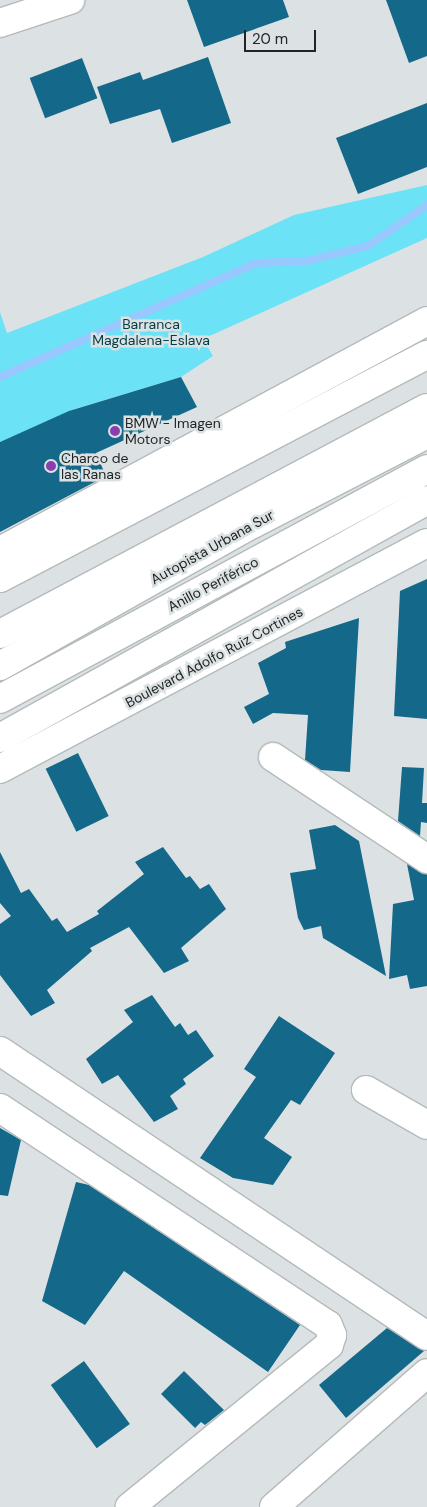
<!DOCTYPE html>
<meta charset="utf-8">
<style>
body{margin:0}
#map{position:relative;width:427px;height:1507px;overflow:hidden;background:#dce2e3;font-family:"DM Sans",sans-serif}
div>[style]{position:absolute}
[style*='--x']{left:calc(var(--x)*1px);top:calc(var(--y)*1px);width:calc(var(--w)*1px);rotate:calc(var(--a)*1deg)}
.green>*{inset:0;background:#6ce2f6}
.stream>*{height:8px;margin:-4px;padding:0 4px;transform-origin:4px;border-radius:4px;background:#98c8fd}
.building>*{inset:0;background:#146889;transform-origin:0 0}
.roads{filter:drop-shadow(1px 0 #b4babb) drop-shadow(-1px 0 #b4babb) drop-shadow(0 1px #b4babb) drop-shadow(0 -1px #b4babb)}
.minor>*{height:28px;margin:-14px;padding:0 14px;transform-origin:14px;border-radius:14px;background:#fff}
.major>*{height:28px;margin:-14px;padding:0 14px;transform-origin:14px;border-radius:14px;background:#fff}
.highway>*{height:28px;margin:-14px;padding:0 14px;transform-origin:14px;border-radius:14px;background:#fff}
.dots>*{width:14px;height:14px;translate:-50% -50%;box-sizing:border-box;border:2px solid #dce2e3;border-radius:50%}
span{translate:-50% -50%;white-space:nowrap;text-align:center;line-height:1.15;-webkit-text-stroke:5px #dce2e3;paint-order:stroke}
.park-label{font-size:14px;color:#003d45}
.poi-label{font-size:14px;color:#212424}
.left{translate:0 -50%;text-align:left}
.street-label{font-size:14px;color:#212424}
.scale{position:absolute;left:244px;top:30px;width:72px;height:22px;box-sizing:border-box;border:2px solid #212424;border-top:0;padding-left:6px;font-size:15px;line-height:18px;white-space:nowrap;color:#212424;-webkit-text-stroke:4px #dce2e3;paint-order:stroke}
</style>
<div id="map">
<div class="green">
<div style="clip-path:polygon(427px 185px,427px 238px,203px 339px,213px 356px,181px 377px,75px 409px,0 442px,0 312px,7px 333px,203px 257px,294px 215px)"></div>
</div>
<div class="stream">
<div style="--x:0;--y:377;--w:280;--a:-24"></div>
<div style="--x:256;--y:263;--w:50;--a:-2.3"></div>
<div style="--x:306;--y:261;--w:64;--a:-13.6"></div>
<div style="--x:368;--y:246;--w:72;--a:-34.8"></div>
</div>
<div class="building">
<div style="clip-path:polygon(187px 0,283px 0,289px 17px,204px 47px)"></div>
<div style="clip-path:polygon(386px 0,427px 0,427px 56px,409px 63px)"></div>
<div style="clip-path:polygon(208px 57px,231px 123px,172px 143px,160px 109px,110px 124px,97px 87px,140px 72px,143px 80px)"></div>
<div style="left:82px;top:58px;width:43px;height:56px;rotate:69deg"></div>
<div style="clip-path:polygon(427px 103px,427px 167px,358px 194px,336px 138px)"></div>
<div style="clip-path:polygon(181px 377px,197px 407px,96px 453px,106px 476px,0 532px,0 442px,69px 411px)"></div>
<div style="clip-path:polygon(427px 579px,427px 719px,394px 716px,400px 591px)"></div>
<div style="clip-path:polygon(359px 618px,350px 772px,321px 770px,305px 760px,308px 715px,273px 713px,253px 724px,244px 707px,269px 694px,258px 663px,286px 648px,285px 642px)"></div>
<div style="left:78px;top:753px;width:70px;height:36px;rotate:64deg"></div>
<div style="clip-path:polygon(402px 767px,424px 768px,422px 803px,427px 803px,427px 823px,421px 822px,420px 836px,398px 821px)"></div>
<div style="clip-path:polygon(335px 825px,359px 841px,386px 976px,323px 938px,321px 926px,304px 930px,298px 918px,290px 873px,316px 869px,309px 830px)"></div>
<div style="clip-path:polygon(163px 847px,186px 878px,190px 876px,200px 889px,209px 884px,226px 909px,181px 948px,189px 961px,164px 973px,129px 927px,90px 948px,92px 951px,47px 990px,55px 1003px,31px 1016px,0 975px,0 924px,11px 916px,0 903px,0 852px,21px 893px,29px 889px,52px 921px,57px 918px,67px 932px,99px 914px,97px 911px,144px 874px,135px 862px)"></div>
<div style="clip-path:polygon(407px 864px,427px 874px,427px 986px,410px 989px,407px 975px,389px 979px,393px 904px,414px 900px)"></div>
<div style="clip-path:polygon(152px 995px,175px 1027px,180px 1023px,188px 1035px,196px 1030px,214px 1056px,183px 1079px,186px 1084px,170px 1096px,178px 1109px,154px 1122px,118px 1075px,102px 1084px,86px 1059px,133px 1022px,124px 1010px)"></div>
<div style="clip-path:polygon(279px 1016px,335px 1053px,300px 1105px,291px 1100px,264px 1138px,292px 1157px,273px 1185px,233px 1178px,200px 1158px,256px 1077px,244px 1069px)"></div>
<div style="clip-path:polygon(0 1128px,21px 1140px,8px 1196px,0 1195px)"></div>
<div style="clip-path:polygon(76px 1182px,89px 1185px,300px 1325px,268px 1372px,124px 1271px,85px 1325px,42px 1301px)"></div>
<div style="clip-path:polygon(387px 1328px,424px 1351px,346px 1418px,319px 1385px)"></div>
<div style="left:84px;top:1361px;width:78px;height:41px;rotate:54deg"></div>
<div style="clip-path:polygon(184px 1371px,224px 1410px,205px 1425px,201px 1422px,195px 1428px,161px 1394px)"></div>
</div>
<div class="roads">
<div class="minor">
<div style="--x:0;--y:23;--w:74;--a:-18.2"></div>
<div style="--x:273;--y:757;--w:185;--a:33.5"></div>
<div style="--x:0;--y:1051;--w:513;--a:33.72"></div>
<div style="--x:366;--y:1090;--w:70;--a:29.8"></div>
<div style="--x:0;--y:1108;--w:393;--a:33.5"></div>
<div style="--x:328;--y:1325;--w:11;--a:68"></div>
<div style="--x:332;--y:1335;--w:10;--a:107"></div>
<div style="--x:329;--y:1345;--w:257;--a:140.9"></div>
<div style="--x:274;--y:1507;--w:203;--a:-41.2"></div>
</div>
<div class="major">
<div style="--x:0;--y:551;--w:485;--a:-28.3"></div>
<div style="--x:0;--y:769;--w:483;--a:-27.9"></div>
</div>
<div class="highway">
<div style="--x:0;--y:578;--w:482;--a:-27.6"></div>
<div style="--x:0;--y:634;--w:483;--a:-27.9"></div>
<div style="--x:0;--y:666;--w:279;--a:-29.4"></div>
<div style="--x:243;--y:529;--w:207;--a:-27.3"></div>
<div style="--x:0;--y:699;--w:485;--a:-28.3"></div>
<div style="--x:0;--y:738;--w:489;--a:-29.1"></div>
</div>
</div>
<div class="dots">
<div style="left:115px;top:431px;background:#8a3daf"></div>
<div style="left:51px;top:466px;background:#8a3daf"></div>
</div>
<div class="park-label">
<span style="left:151px;top:332px">Barranca<br>Magdalena-Eslava</span>
</div>
<div class="poi-label">
<span class="left" style="left:125px;top:431px">BMW - Imagen<br>Motors</span>
<span class="left" style="left:61px;top:466px">Charco de<br>las Ranas</span>
</div>
<div class="street-label">
<span style="left:212px;top:547px;rotate:-29deg">Autopista Urbana Sur</span>
<span style="left:213px;top:584px;rotate:-28deg">Anillo Periférico</span>
<span style="left:214px;top:657px;rotate:-28deg">Boulevard Adolfo Ruiz Cortines</span>
</div>
<div class="scale">20 m</div>
</div>
